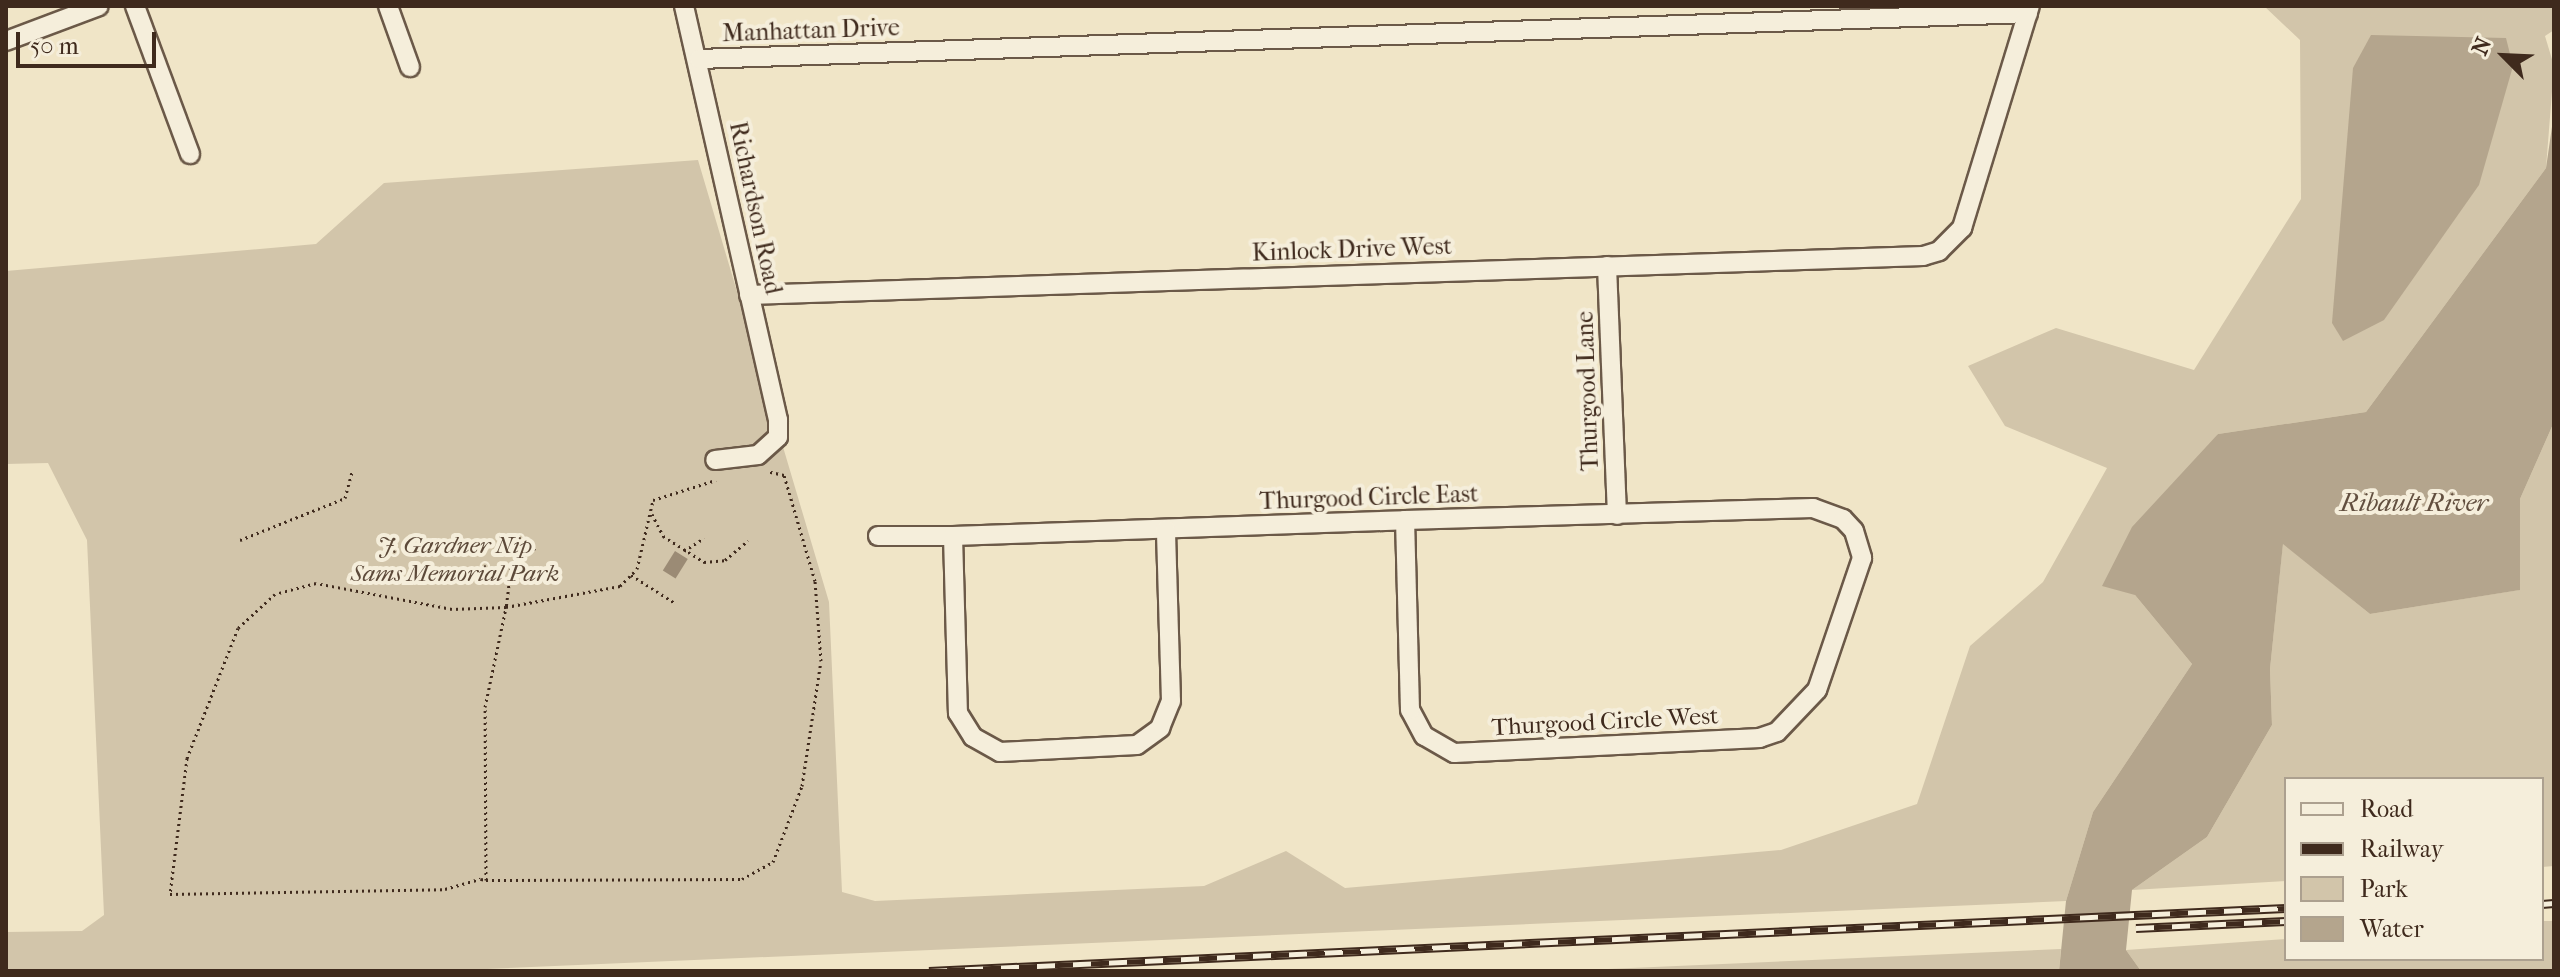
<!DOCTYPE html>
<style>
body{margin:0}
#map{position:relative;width:2560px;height:977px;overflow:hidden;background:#f0e5c7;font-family:"IM FELL French Canon",serif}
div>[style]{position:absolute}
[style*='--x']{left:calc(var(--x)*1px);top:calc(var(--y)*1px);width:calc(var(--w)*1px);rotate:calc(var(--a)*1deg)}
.green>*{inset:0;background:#d2c5aa}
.water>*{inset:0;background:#b4a58d}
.building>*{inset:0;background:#9b8b75;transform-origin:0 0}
.path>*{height:3px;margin-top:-1.5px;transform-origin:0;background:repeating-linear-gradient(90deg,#3f2a1d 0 2px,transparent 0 6px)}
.roads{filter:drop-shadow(2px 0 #6b5948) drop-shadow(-2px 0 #6b5948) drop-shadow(0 2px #6b5948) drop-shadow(0 -2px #6b5948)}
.street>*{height:18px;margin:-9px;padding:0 9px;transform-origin:9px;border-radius:9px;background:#f5eedb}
.rail>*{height:9px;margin-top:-4.5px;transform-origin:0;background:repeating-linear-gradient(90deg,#f5eedb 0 18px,#3f2a1d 0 36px);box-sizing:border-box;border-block:2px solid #3f2a1d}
span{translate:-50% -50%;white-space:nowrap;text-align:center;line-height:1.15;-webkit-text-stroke:8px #f5eedb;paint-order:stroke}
.street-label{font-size:24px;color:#3f2a1d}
.park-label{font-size:24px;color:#5c4939;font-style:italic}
.water-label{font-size:26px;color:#624f3f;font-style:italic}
.frame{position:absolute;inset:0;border:8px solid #3f2a1d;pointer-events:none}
.legend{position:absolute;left:2284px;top:777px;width:260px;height:184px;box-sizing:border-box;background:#f5eedb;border:2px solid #aca08f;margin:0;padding:10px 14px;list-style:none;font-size:24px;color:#3f2a1d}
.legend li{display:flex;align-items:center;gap:16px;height:40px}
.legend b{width:40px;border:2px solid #aca08f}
.north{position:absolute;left:2464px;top:16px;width:80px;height:80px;-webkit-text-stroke:6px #f5eedb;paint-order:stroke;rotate:294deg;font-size:22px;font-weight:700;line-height:32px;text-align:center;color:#3f2a1d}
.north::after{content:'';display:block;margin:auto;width:28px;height:36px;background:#3f2a1d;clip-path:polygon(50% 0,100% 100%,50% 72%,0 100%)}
.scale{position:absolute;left:16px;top:32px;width:140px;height:36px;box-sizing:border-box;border:4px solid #3f2a1d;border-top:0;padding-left:10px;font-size:24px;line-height:28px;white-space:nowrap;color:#3f2a1d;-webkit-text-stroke:6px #f5eedb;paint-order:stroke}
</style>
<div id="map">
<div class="green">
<div style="clip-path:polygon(2264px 6px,2554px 6px,2554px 30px,2545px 36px,2554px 66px,2546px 168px,2366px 412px,2218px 434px,2135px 595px,2192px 664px,2093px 812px,2066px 901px,441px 971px,6px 971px,6px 932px,82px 931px,104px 915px,87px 540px,48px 463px,6px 464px,6px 271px,316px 244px,384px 183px,698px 160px,829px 602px,842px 892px,875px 901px,1204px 886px,1286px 851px,1345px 888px,1781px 850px,1917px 804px,1970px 646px,2043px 582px,2107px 468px,2005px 426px,1968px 366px,2056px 328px,2194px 370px,2301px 199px,2300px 40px)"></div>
<div style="clip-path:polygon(2554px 422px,2554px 866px,2542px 867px,2542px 779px,2286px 779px,2286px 881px,2132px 890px,2207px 837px,2272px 725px,2270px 669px,2283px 543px,2370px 614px,2519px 590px,2520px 499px)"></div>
<div style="clip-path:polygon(2542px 921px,2554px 921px,2554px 971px,2141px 971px,2126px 950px,2286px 939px,2286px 959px,2542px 959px)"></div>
<div style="clip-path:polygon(2061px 949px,2059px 971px,1562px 971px)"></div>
</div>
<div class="water">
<div style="clip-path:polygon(2371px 35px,2506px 38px,2513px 66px,2479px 185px,2384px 320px,2343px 341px,2332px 323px,2353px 68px)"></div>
<div style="clip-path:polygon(2554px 113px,2554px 422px,2520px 499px,2520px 590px,2370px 614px,2283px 544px,2270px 669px,2272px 725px,2207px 837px,2132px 890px,2126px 950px,2141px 971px,2059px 971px,2066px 901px,2093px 812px,2192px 664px,2135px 595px,2102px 586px,2132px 527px,2218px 434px,2366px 412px,2546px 168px)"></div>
</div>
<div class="building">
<div style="left:675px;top:551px;width:15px;height:23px;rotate:32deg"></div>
</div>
<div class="path">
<div style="--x:652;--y:514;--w:25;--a:63"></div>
<div style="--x:663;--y:536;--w:49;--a:32.4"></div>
<div style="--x:704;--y:562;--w:21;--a:-5"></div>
<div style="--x:725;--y:560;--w:30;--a:-40"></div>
<div style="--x:240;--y:540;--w:113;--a:-21.8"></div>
<div style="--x:345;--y:498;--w:27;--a:-75"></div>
<div style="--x:535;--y:548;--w:31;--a:140"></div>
<div style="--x:511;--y:568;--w:39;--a:97"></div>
<div style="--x:506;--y:607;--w:116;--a:-10.4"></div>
<div style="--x:620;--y:586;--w:24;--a:-45"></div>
<div style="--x:637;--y:569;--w:71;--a:-76.9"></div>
<div style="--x:653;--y:500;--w:66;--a:-17.6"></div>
<div style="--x:684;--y:551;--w:24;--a:-33"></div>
<div style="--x:631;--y:575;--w:52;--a:32.5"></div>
<div style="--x:486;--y:880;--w:173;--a:-90.3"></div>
<div style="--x:485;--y:707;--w:102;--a:-78.1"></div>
<div style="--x:506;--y:607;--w:54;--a:177.9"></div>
<div style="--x:452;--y:609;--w:138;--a:-169.2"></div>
<div style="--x:316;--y:583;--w:42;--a:165"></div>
<div style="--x:275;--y:594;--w:50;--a:137.4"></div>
<div style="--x:238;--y:628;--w:140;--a:111.4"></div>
<div style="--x:187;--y:758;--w:137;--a:97.1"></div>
<div style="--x:170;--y:894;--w:275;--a:-1"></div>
<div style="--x:445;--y:889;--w:37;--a:-16"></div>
<div style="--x:481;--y:879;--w:5;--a:11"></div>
<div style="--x:486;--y:880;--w:256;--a:-0.2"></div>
<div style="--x:742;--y:879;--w:35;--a:-29"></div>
<div style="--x:773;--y:862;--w:81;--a:-69.1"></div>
<div style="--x:802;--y:786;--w:126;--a:-81.4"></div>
<div style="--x:821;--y:661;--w:80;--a:-94.3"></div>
<div style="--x:815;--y:581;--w:110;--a:-106.3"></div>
<div style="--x:784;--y:475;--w:17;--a:-167"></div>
</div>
<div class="roads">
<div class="street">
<div style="--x:135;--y:6;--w:158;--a:69.6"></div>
<div style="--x:388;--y:6;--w:65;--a:70.2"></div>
<div style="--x:684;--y:6;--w:425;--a:77.2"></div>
<div style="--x:778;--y:420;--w:17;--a:90"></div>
<div style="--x:778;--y:437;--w:27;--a:138"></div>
<div style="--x:758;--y:455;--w:43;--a:173.4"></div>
<div style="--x:6;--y:41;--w:99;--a:-20.6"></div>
<div style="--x:699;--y:59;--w:1330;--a:-1.98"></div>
<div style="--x:1607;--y:266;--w:249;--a:87.7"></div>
<div style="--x:749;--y:295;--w:1175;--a:-1.9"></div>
<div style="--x:1923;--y:256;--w:17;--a:-17"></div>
<div style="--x:1939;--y:251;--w:33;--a:-45"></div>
<div style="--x:1962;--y:228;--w:232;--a:-73"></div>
<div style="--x:878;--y:536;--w:75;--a:0"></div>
<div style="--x:953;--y:536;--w:452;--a:-2"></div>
<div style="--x:1405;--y:520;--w:408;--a:-1.7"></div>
<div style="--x:1813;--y:508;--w:32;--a:20"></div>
<div style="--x:1843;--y:519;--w:16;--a:47"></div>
<div style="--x:1854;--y:531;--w:28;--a:73"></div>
<div style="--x:1862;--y:558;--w:139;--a:108.8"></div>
<div style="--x:1817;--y:690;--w:58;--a:133.6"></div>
<div style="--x:1777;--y:732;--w:18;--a:161"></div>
<div style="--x:1760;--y:738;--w:306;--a:177.2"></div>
<div style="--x:1454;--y:753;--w:34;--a:-150"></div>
<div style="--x:1424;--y:736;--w:30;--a:-118"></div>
<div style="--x:1410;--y:710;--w:190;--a:-91.5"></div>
<div style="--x:953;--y:536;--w:177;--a:88.4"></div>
<div style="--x:958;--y:713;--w:28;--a:58"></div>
<div style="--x:973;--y:737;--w:31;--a:29"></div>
<div style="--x:1000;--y:752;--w:137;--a:-2.9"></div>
<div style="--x:1137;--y:745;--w:29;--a:-36"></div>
<div style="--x:1160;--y:728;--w:29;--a:-68"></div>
<div style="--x:1171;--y:701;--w:172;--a:-91.7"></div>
</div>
</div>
<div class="rail">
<div style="--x:2542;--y:904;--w:12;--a:-5"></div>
<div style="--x:2136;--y:928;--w:150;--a:-2.7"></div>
<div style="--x:929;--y:971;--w:1358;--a:-2.66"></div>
</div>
<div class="street-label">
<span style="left:811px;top:31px;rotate:-2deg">Manhattan Drive</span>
<span style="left:755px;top:208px;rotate:78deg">Richardson Road</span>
<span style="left:1352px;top:250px;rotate:-2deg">Kinlock Drive West</span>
<span style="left:1588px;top:391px;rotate:-92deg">Thurgood Lane</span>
<span style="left:1369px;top:498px;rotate:-2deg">Thurgood Circle East</span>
<span style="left:1605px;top:722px;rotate:-3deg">Thurgood Circle West</span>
</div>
<div class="park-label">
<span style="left:455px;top:560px">J. Gardner Nip<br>Sams Memorial Park</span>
</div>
<div class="water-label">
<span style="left:2414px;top:503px">Ribault River</span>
</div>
<div class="frame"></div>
<ul class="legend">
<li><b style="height:10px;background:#f5eedb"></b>Road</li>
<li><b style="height:10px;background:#3f2a1d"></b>Railway</li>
<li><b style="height:22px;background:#d2c5aa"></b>Park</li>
<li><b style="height:22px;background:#b4a58d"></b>Water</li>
</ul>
<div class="north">N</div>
<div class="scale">50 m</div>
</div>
